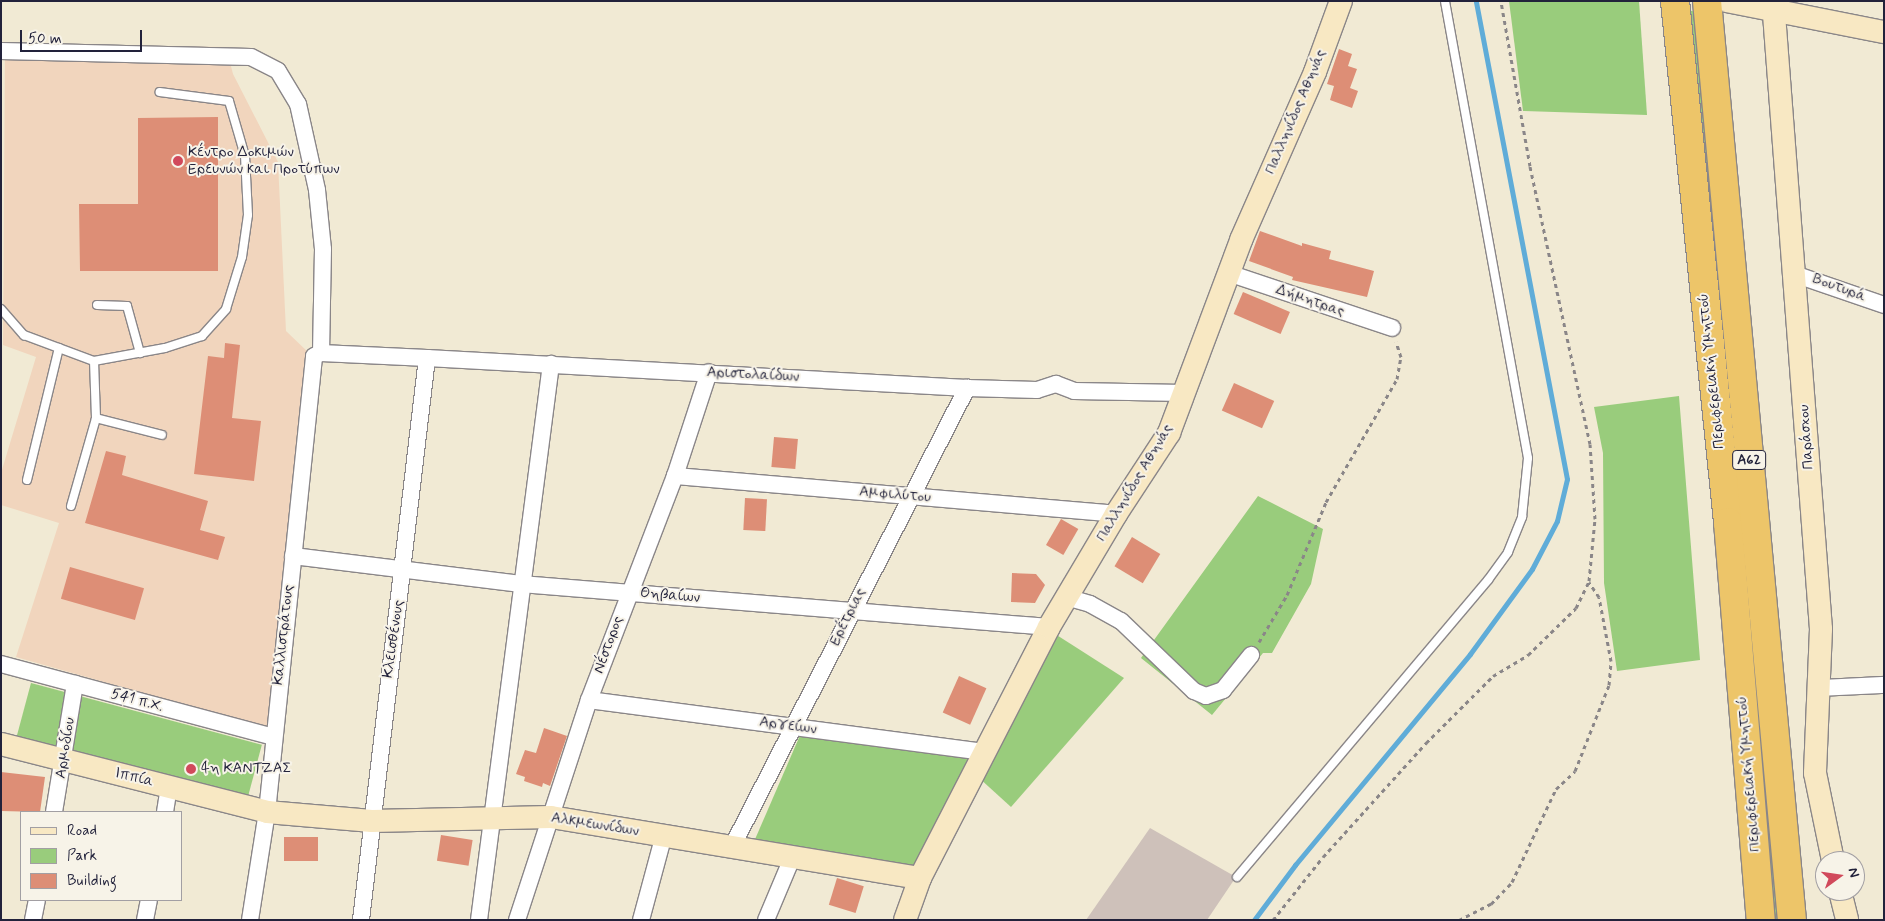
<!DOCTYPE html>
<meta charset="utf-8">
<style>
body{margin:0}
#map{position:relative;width:1885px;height:921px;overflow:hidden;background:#f1ead4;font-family:Mynerve,sans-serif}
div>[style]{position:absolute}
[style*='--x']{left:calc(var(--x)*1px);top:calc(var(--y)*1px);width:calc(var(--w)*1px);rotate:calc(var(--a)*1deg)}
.built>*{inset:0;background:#f1d5bd}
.industrial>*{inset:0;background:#cec1ba}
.green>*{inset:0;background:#99cc7c;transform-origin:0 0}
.stream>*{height:5px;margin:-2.5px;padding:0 2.5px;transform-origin:2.5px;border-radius:2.5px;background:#5facd8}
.building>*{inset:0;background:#dd8e76;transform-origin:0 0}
.path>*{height:3px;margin-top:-1.5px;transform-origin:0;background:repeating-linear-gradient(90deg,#8a8688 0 4px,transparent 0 8px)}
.roads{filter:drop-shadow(1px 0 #8a8688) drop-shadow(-1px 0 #8a8688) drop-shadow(0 1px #8a8688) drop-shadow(0 -1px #8a8688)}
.lane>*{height:8px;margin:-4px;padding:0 4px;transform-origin:4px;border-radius:4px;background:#fff}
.street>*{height:16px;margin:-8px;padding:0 8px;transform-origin:8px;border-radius:8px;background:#fff}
.secondary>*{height:22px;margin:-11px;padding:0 11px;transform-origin:11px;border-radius:11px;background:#f8e8c3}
.highway>*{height:28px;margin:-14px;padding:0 14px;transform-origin:14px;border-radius:14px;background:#edc569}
.dots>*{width:14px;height:14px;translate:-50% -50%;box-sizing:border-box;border:2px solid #f7f3e8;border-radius:50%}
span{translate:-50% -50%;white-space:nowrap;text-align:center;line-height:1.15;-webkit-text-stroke:4px #f7f3e8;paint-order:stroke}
.shield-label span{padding:1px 4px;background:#f7f3e8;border:1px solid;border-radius:4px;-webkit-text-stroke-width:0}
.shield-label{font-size:14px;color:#22223b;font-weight:700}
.street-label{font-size:15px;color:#22223b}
.poi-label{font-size:15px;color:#22223b}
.left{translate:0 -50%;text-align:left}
.frame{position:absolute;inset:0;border:2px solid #22223b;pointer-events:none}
.legend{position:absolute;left:20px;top:811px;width:162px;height:90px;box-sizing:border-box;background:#f7f3e8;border:1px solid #a29fa3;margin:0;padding:6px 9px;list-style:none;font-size:15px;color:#22223b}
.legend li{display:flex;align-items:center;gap:10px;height:25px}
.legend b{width:25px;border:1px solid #a29fa3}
.north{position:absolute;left:1815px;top:851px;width:50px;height:50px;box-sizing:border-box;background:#f7f3e8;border:1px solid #a29fa3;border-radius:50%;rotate:76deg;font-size:14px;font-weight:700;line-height:20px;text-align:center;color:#22223b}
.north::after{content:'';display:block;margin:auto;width:18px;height:22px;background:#d1495b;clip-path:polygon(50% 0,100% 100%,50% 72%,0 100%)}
.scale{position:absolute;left:20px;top:30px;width:122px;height:22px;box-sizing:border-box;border:2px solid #22223b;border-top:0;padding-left:6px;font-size:15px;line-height:18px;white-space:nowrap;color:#22223b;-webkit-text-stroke:4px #f7f3e8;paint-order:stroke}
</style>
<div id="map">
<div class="built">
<div style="clip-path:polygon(5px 44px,226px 47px,233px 74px,278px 162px,286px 331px,310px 354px,270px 729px,16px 657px,59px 523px,1px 505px,1px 473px,36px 357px,3px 345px)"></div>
</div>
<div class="industrial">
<div style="clip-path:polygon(1150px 828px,1236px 877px,1207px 920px,1086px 920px)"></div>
</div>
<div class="green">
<div style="clip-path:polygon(1509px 1px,1639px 1px,1647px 115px,1523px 111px)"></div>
<div style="clip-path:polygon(1688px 10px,1696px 12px,1782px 920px,1772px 920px)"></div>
<div style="clip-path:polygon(1679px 396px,1700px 660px,1617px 671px,1604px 583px,1603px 453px,1594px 407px)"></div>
<div style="clip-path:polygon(1258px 496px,1323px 529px,1311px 584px,1272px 653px,1263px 653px,1212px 715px,1141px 658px)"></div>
<div style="clip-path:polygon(1052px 632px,1124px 678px,1011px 807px,978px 777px)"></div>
<div style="left:31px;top:683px;width:239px;height:60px;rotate:15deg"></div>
<div style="clip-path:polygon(801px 733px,976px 758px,916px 869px,753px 844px)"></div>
</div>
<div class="stream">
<div style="--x:1254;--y:920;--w:69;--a:-53.3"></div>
<div style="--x:1295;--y:865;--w:274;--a:-50.3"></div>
<div style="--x:1470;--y:654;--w:105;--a:-53.9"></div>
<div style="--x:1532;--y:569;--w:54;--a:-62.5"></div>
<div style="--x:1557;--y:521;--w:43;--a:-76.6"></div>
<div style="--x:1567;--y:479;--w:487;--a:-100.8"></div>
</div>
<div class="building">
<div style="clip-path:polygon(1339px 49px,1352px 54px,1348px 66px,1357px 69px,1350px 88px,1358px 91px,1352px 108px,1330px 100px,1334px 86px,1327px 84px)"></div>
<div style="clip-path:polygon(218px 117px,218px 271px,80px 271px,79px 204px,138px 204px,138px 118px)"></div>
<div style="clip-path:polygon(1260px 231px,1302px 246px,1302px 243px,1331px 251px,1329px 259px,1374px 271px,1367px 297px,1292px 280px,1293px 277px,1249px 261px)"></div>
<div style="left:1243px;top:292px;width:51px;height:24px;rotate:23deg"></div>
<div style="clip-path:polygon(225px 343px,240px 345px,232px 418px,261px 421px,254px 481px,194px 474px,208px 356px,224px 358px)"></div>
<div style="left:1234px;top:383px;width:44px;height:30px;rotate:24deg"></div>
<div style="left:774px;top:437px;width:24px;height:30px;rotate:5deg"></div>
<div style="clip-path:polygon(106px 451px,126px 456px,122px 475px,208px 501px,200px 530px,225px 537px,218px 560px,85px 523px)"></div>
<div style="left:745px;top:498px;width:22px;height:32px;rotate:3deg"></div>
<div style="left:1061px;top:519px;width:20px;height:30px;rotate:30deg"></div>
<div style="left:1132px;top:537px;width:33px;height:34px;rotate:31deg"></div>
<div style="left:70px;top:567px;width:77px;height:33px;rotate:16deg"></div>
<div style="clip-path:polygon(1012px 573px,1036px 574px,1045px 585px,1035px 603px,1011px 602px)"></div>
<div style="left:959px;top:676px;width:30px;height:40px;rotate:24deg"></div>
<div style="clip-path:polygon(544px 728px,567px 736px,550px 786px,543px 783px,542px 787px,524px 781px,525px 777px,516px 774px,525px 750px,536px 753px)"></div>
<div style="clip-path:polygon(1px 772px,45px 777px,40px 812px,1px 811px)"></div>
<div style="left:441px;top:835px;width:32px;height:26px;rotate:9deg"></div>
<div style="left:284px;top:837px;width:34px;height:24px"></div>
<div style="left:837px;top:878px;width:28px;height:28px;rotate:17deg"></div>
</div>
<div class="path">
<div style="--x:1259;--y:642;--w:55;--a:-59.2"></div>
<div style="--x:1287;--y:595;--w:101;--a:-67.2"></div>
<div style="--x:1326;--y:502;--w:142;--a:-60"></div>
<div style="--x:1397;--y:379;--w:22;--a:-80"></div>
<div style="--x:1401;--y:357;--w:16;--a:-108"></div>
<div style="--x:1273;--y:920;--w:80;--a:-51.6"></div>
<div style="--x:1323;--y:857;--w:154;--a:-47.9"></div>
<div style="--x:1426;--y:743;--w:95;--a:-45"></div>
<div style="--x:1493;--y:676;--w:41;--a:-31"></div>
<div style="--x:1528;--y:655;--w:67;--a:-44.4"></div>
<div style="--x:1576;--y:608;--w:30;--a:-64"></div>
<div style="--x:1589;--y:581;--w:62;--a:-84.5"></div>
<div style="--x:1595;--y:519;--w:75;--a:-93.8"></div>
<div style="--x:1590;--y:444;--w:284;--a:-102.2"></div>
<div style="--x:1530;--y:166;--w:168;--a:-100"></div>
<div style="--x:1459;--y:920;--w:36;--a:-27"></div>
<div style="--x:1491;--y:904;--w:30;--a:-46"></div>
<div style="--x:1512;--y:882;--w:103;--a:-64.7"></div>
<div style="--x:1556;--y:789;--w:26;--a:-43"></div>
<div style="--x:1575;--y:771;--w:92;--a:-68.4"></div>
<div style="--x:1609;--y:685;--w:24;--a:-85"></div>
<div style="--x:1611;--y:661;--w:65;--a:-100.6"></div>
<div style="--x:1599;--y:597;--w:18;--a:-124"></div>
</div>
<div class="roads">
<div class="lane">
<div style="--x:97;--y:305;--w:30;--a:2"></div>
<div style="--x:127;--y:306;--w:49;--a:74.5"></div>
<div style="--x:1;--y:309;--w:35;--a:49"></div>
<div style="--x:24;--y:335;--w:75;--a:20.4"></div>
<div style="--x:94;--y:361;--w:72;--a:-10.4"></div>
<div style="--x:165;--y:348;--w:39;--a:-18"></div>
<div style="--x:202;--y:336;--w:36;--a:-48"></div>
<div style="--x:226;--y:309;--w:54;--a:-72.9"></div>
<div style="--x:242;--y:257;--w:42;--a:-81.9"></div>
<div style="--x:248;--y:215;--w:59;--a:-92.9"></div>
<div style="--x:245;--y:156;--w:57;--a:-106.2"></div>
<div style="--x:229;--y:101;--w:70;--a:-172.6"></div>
<div style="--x:96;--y:418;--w:68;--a:14.4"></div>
<div style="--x:27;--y:480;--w:136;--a:-76.4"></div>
<div style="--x:71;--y:506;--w:91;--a:-74.1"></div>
<div style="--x:96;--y:418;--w:57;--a:-92"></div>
<div style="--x:1237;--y:877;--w:389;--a:-49.8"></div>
<div style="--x:1488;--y:580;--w:34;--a:-54"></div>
<div style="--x:1508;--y:552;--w:38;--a:-68"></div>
<div style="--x:1522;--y:517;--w:59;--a:-84.2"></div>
<div style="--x:1528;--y:458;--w:464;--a:-100.3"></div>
</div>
<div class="street">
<div style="--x:1;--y:51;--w:250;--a:1.4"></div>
<div style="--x:251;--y:57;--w:30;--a:27"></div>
<div style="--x:278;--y:71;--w:39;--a:59"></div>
<div style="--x:298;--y:104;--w:88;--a:77.5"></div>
<div style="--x:317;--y:190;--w:59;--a:84.2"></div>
<div style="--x:323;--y:249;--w:104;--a:91.1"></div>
<div style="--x:1228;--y:273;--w:173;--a:18.5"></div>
<div style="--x:1794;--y:274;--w:95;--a:19"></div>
<div style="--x:675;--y:476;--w:443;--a:4.9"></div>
<div style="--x:293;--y:556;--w:230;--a:7"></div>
<div style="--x:521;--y:584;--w:530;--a:4.66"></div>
<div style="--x:1066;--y:597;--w:25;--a:16"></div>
<div style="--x:1090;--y:604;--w:35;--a:29"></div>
<div style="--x:1121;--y:621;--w:101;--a:43.8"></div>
<div style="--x:1194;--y:691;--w:13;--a:23"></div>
<div style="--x:1206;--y:696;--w:18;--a:-19"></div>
<div style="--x:1223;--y:690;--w:45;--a:-51.3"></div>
<div style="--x:1;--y:664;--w:282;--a:15"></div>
<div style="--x:1820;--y:688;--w:64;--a:-2.7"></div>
<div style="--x:589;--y:700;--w:400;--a:7.5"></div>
<div style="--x:54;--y:812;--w:130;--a:-80.7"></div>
<div style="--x:165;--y:812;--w:25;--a:-81"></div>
<div style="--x:732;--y:847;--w:516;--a:-62.89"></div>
<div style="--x:33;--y:920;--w:20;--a:-79"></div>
<div style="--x:145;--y:920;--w:20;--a:-79"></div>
<div style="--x:250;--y:920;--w:109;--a:-81.1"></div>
<div style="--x:267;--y:812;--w:458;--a:-84.1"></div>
<div style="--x:314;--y:356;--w:8;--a:-23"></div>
<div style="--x:321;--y:353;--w:106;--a:2.7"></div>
<div style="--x:427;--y:358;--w:541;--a:3.18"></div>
<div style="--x:967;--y:388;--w:70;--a:1.6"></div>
<div style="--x:1037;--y:390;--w:20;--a:-18"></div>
<div style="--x:1056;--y:384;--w:19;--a:21"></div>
<div style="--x:1074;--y:391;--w:110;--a:1"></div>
<div style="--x:361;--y:920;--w:566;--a:-83.3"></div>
<div style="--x:479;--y:920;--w:561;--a:-82.62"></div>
<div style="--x:517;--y:920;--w:231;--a:-71.9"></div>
<div style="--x:589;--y:700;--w:240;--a:-69"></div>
<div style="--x:675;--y:476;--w:109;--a:-71.9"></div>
<div style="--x:641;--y:920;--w:88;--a:-74.9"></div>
<div style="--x:766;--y:920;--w:67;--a:-67.2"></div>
</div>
<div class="secondary">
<div style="--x:1727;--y:1;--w:160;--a:11.2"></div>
<div style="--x:1773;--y:1;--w:630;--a:85.63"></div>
<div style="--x:1821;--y:629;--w:144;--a:92.4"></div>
<div style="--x:1815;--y:773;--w:90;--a:78.4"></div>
<div style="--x:1;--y:744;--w:275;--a:14.3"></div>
<div style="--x:267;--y:812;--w:105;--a:4.9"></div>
<div style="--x:372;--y:821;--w:179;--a:-1.3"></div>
<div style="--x:551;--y:817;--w:374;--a:9.4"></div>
<div style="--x:1840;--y:891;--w:30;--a:76"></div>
<div style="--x:905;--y:920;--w:45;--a:-70.3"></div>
<div style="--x:920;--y:878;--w:282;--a:-62.8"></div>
<div style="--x:1049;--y:627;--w:131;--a:-59.3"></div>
<div style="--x:1116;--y:514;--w:97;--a:-56.8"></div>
<div style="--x:1169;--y:433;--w:206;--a:-69.5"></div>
<div style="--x:1241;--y:240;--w:184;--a:-66.2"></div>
<div style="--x:1315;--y:72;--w:76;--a:-69.9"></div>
</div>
<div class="highway">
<div style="--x:1675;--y:1;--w:524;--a:84.19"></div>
<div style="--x:1728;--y:522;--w:399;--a:85.3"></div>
<div style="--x:1707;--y:1;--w:923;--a:84.72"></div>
</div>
</div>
<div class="dots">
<div style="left:178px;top:161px;background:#d1495b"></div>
<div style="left:191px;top:769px;background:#d1495b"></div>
</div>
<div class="shield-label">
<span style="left:1749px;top:460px">Α62</span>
</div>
<div class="street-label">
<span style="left:1296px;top:112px;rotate:-67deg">Παλληνίδος Αθηνάς</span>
<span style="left:1839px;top:288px;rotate:20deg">Βουτυρά</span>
<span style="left:1310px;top:301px;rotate:19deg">Δήμητρας</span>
<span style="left:1712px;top:371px;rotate:-96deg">Περιφερειακή Υμηττού</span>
<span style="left:753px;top:375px;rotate:3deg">Αριστολαίδων</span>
<span style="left:1807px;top:437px;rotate:-94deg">Παράσχου</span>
<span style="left:1135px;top:483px;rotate:-59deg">Παλληνίδος Αθηνάς</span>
<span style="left:895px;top:495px;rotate:5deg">Αμφιλύτου</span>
<span style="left:670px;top:596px;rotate:5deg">Θηβαίων</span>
<span style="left:848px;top:617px;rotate:-63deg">Ερέτριας</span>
<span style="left:284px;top:635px;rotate:-84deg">Καλλιστράτους</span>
<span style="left:394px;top:639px;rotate:-82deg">Κλεισθένους</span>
<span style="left:609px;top:645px;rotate:-70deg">Νέστορος</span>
<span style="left:137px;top:701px;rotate:15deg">541 π.Χ.</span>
<span style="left:788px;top:726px;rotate:8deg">Αργείων</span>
<span style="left:66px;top:748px;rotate:-81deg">Αρμοδίου</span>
<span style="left:1749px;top:774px;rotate:-95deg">Περιφερειακή Υμηττού</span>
<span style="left:134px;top:778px;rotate:14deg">Ιππία</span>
<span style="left:595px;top:825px;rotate:9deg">Αλκμεωνίδων</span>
</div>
<div class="poi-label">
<span class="left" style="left:188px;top:161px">Κέντρο Δοκιμών<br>Ερευνών και Προτύπων</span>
<span class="left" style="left:201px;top:769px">4η ΚΑΝΤΖΑΣ</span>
</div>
<div class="frame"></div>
<ul class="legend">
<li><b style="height:6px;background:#f8e8c3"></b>Road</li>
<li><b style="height:14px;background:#99cc7c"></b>Park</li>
<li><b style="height:14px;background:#dd8e76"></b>Building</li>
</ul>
<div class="north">N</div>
<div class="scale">50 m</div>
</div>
